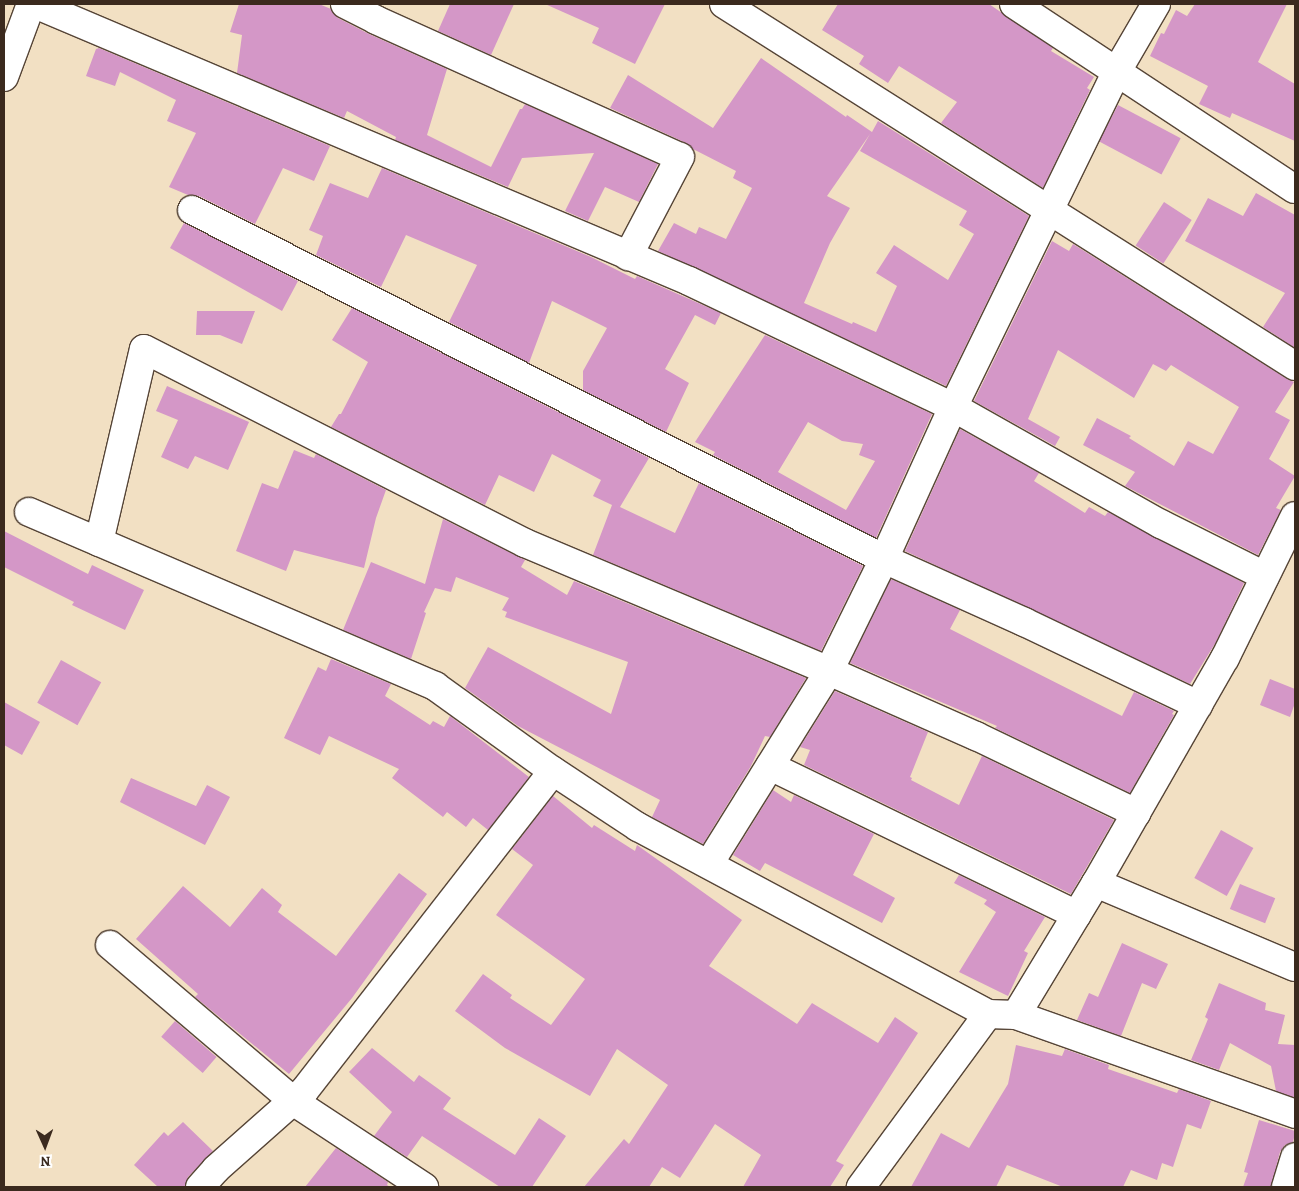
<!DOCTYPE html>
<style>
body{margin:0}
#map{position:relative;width:1299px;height:1191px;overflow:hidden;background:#f2e0c3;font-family:Alegreya,serif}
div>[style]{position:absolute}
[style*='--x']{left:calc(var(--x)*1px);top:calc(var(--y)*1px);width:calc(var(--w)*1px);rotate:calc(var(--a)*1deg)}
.building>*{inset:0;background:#d497c7;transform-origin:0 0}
.roads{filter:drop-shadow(1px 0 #564537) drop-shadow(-1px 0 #564537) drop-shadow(0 1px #564537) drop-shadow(0 -1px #564537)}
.street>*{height:28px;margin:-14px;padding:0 14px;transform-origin:14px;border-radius:14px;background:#fff}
span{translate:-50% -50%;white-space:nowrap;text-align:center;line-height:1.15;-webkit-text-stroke:4px #fff;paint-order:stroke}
.frame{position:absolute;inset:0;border:5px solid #3b2a1e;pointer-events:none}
.north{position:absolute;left:20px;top:1121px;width:50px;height:50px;-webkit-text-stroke:4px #fff;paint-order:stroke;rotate:178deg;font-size:14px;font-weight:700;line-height:20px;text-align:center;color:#3b2a1e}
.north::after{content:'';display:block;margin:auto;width:18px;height:22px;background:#3b2a1e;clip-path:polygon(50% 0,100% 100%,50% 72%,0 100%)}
</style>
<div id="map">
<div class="building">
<div style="clip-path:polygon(239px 4px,319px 4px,331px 9px,338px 18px,369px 34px,447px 69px,427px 135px,491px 167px,520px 109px,522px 109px,525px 104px,658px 164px,639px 202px,605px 187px,588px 221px,565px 211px,594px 153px,522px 158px,508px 187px,395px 140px,396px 137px,347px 111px,344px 118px,237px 73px,242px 35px,230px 32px)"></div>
<div style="clip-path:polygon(450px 4px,514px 4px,491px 55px,438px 31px)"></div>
<div style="clip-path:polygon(545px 4px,665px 4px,635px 64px,592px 43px,599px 28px)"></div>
<div style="clip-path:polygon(838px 4px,989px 4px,1053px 48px,1051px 51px,1094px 77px,1087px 88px,1090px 90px,1043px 188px,941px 123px,957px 102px,899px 66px,888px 83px,859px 64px,864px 56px,822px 30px)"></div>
<div style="clip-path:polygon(1195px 4px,1287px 4px,1258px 62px,1295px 84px,1295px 141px,1232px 113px,1230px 118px,1199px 104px,1208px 86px,1150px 56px,1161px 33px,1164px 34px,1176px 10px,1187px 16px)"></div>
<div style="clip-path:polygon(99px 48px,330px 146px,314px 181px,283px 168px,255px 224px,199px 196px,188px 195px,169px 187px,196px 133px,167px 121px,176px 100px,120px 72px,115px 86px,86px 76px,96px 49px)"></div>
<div style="clip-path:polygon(evenodd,761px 58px,846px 117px,847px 115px,872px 132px,878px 121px,1029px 216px,946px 386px,658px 251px,674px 223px,696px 234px,699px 227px,726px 239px,752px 188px,733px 178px,736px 171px,693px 149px,686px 143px,610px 108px,628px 75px,713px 128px,761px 58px,870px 134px,860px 151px,967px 211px,959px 225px,974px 234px,948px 280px,894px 245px,876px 273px,897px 286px,876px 332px,853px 322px,852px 324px,804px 303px,830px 243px,850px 208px,827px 196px,870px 134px)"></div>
<div style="left:1118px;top:105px;width:71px;height:41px;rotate:28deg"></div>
<div style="clip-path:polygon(382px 168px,591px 257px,635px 279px,637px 276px,721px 313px,715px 325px,695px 315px,665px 369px,689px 383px,666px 432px,583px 390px,583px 371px,607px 328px,583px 316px,552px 301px,529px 363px,449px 322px,477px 265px,406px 235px,381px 287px,316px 255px,323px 236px,309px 230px,330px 183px,368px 198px)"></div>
<div style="clip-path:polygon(1256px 193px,1295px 215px,1295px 348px,1263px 327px,1285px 293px,1185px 241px,1208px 198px,1243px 216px)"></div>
<div style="left:1164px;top:202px;width:33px;height:52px;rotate:33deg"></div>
<div style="clip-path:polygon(184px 223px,298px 281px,282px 311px,170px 248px)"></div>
<div style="clip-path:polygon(1052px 241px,1069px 251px,1073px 244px,1287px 379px,1294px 382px,1275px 412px,1290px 420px,1269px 459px,1295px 476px,1276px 508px,1281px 510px,1258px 555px,1125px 486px,1135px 472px,1083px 445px,1097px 418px,1131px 436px,1129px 438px,1174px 466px,1188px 441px,1213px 454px,1239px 407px,1171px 365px,1166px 371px,1153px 364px,1134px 398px,1058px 350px,1028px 419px,1060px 437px,1055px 446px,974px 401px)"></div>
<div style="clip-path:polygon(352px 308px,649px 458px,620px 507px,675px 533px,699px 483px,863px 566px,821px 651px,593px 555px,612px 505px,593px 496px,601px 480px,552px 454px,534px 492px,499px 475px,485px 505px,331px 427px,339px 414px,341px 414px,368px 362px,332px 340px)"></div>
<div style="clip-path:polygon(197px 311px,255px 311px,242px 344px,220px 335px,196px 335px)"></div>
<div style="clip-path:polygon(evenodd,765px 335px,932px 414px,876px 538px,713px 455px,715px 452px,695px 442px,765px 335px,808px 422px,842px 441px,863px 444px,859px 455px,875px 461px,846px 510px,778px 472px,808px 422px)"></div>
<div style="clip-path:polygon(167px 386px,249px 422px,228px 470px,195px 456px,188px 469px,161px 457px,178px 420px,156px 411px)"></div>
<div style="clip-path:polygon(960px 429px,1039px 473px,1034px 481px,1085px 513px,1089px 507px,1105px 516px,1108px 512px,1244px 583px,1216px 642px,1190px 684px,905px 551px)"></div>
<div style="clip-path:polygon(294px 450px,314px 458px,316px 454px,386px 490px,376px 518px,364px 568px,294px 550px,286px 571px,236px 551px,262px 483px,278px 489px)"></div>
<div style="clip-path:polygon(443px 519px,525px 560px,521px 567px,567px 595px,574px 581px,806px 678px,770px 737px,765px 736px,751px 766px,703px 844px,652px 817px,660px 800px,518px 726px,465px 688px,488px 647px,611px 714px,628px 662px,505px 617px,507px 612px,502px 610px,509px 598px,456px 577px,451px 592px,435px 588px,424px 612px,426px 613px,411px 659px,343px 630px,371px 562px,425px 584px)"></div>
<div style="clip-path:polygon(4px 531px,88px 574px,92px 565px,144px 590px,125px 630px,72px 605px,74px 602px,4px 567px)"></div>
<div style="clip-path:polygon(891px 579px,960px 610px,950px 629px,1122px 716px,1134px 692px,1174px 711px,1172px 714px,1174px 715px,1130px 793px,995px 728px,997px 726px,850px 663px)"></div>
<div style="clip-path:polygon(331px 659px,391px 684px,385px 696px,430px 725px,433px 721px,444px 727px,450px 716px,529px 777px,488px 830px,473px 818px,466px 827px,447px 812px,443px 817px,392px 778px,399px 769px,329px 736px,320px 755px,284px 738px,318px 667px,326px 671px)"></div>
<div style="left:61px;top:660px;width:46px;height:49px;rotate:29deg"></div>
<div style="clip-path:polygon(1270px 679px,1295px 689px,1295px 703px,1290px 717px,1260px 705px)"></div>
<div style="clip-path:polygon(835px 691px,928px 732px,910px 777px,912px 778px,911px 780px,959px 805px,982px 756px,1114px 820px,1071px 894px,804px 765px,810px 750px,800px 747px)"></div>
<div style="clip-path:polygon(4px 702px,40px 722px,22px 755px,4px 745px)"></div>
<div style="clip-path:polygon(131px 778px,196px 806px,207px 785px,230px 797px,205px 845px,120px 802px)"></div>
<div style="clip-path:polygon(773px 790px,791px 802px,794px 795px,874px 834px,853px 875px,895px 898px,882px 923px,765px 863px,760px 871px,733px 855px)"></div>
<div style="clip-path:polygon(553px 796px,592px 828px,594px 825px,635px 851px,637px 845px,742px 920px,709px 966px,797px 1024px,812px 1003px,878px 1043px,895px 1017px,918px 1033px,836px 1161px,844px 1165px,830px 1187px,743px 1187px,761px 1155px,715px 1124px,680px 1178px,662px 1167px,649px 1187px,584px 1187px,624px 1139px,629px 1144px,668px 1085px,617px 1049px,590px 1096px,505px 1048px,455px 1011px,483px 974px,512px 995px,510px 998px,551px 1025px,585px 979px,496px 915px,533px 865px,512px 849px)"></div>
<div style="left:1221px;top:830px;width:37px;height:55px;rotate:29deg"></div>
<div style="clip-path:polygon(399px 873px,427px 894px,352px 998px,289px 1074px,195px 997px,198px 994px,136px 939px,183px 886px,230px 927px,262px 888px,282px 905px,278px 912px,336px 956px)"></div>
<div style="clip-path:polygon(959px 875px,1045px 917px,1024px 951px,1028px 953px,1008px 996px,959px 972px,996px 912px,984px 904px,987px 900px,954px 883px)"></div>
<div style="left:1240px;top:884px;width:38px;height:27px;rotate:22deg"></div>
<div style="clip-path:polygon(1122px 943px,1168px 964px,1156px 989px,1142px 983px,1121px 1036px,1077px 1020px,1089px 993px,1098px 997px)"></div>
<div style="clip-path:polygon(1219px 983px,1266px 1003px,1265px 1010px,1285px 1015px,1278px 1044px,1295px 1045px,1295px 1098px,1276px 1091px,1271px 1066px,1230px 1043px,1219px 1070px,1191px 1060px,1208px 1019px,1205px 1017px)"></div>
<div style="left:175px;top:1021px;width:55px;height:21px;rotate:41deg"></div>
<div style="clip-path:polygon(1016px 1045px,1062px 1056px,1065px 1049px,1109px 1065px,1108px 1069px,1177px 1093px,1179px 1089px,1211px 1101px,1201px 1129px,1187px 1124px,1173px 1167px,1162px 1163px,1157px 1180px,1131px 1170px,1123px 1187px,1063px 1187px,1007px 1165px,996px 1187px,911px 1187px,941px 1133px,969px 1148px,1008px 1084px)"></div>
<div style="clip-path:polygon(372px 1048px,414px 1082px,419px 1075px,451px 1098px,443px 1109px,515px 1155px,539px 1118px,566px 1136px,532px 1187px,500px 1187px,422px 1136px,407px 1157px,374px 1136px,392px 1112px,349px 1072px)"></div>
<div style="clip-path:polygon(1259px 1120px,1295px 1131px,1295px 1134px,1293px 1142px,1285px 1145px,1280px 1152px,1271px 1187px,1243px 1187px,1248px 1173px,1244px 1172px)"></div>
<div style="clip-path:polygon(183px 1122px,213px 1151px,188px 1177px,185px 1187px,158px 1187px,134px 1165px,164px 1132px,168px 1136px)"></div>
<div style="clip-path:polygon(336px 1148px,388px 1182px,387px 1185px,390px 1187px,305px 1187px)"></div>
</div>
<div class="roads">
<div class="street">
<div style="--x:35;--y:4;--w:710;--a:22.95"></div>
<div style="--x:689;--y:281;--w:293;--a:25.5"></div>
<div style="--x:953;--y:407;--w:167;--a:114.4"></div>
<div style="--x:884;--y:559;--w:125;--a:116.2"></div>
<div style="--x:829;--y:671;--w:227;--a:121.9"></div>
<div style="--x:345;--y:4;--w:35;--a:27"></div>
<div style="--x:376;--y:20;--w:333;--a:24.3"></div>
<div style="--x:680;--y:157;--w:112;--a:117.7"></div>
<div style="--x:724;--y:4;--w:676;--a:32.37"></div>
<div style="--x:1014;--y:4;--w:336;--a:33.4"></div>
<div style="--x:1156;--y:4;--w:78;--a:120.2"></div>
<div style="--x:1117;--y:71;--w:374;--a:116"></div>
<div style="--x:953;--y:407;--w:239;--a:29.4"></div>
<div style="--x:1161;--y:524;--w:116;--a:26.6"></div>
<div style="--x:4;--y:77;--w:78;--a:-69.7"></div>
<div style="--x:192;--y:210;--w:775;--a:26.76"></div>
<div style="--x:884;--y:559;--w:154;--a:24.2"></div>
<div style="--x:1024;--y:622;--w:193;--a:25.5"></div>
<div style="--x:29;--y:512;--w:442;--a:23.2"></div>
<div style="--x:435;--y:686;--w:145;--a:35.8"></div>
<div style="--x:553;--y:771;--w:102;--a:33.4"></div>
<div style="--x:638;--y:827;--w:397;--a:28.1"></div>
<div style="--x:988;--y:1014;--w:215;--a:126.3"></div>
<div style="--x:99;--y:542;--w:198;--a:-76.9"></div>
<div style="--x:144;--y:349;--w:428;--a:27"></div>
<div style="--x:525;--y:543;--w:330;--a:22.8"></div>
<div style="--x:829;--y:671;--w:161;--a:23.9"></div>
<div style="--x:976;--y:736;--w:178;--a:25.7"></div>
<div style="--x:770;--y:766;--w:341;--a:25.9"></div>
<div style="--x:1096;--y:883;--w:259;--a:-60.2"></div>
<div style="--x:1225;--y:658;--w:158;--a:-63.8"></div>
<div style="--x:110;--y:945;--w:240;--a:40.4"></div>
<div style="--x:293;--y:1101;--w:157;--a:33.3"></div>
<div style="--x:988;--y:1014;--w:28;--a:2"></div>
<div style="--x:1016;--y:1015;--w:154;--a:-58.8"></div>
<div style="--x:1096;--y:883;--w:216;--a:22.9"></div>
<div style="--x:1016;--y:1015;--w:296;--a:19.5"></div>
<div style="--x:200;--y:1187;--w:24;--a:-48"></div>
<div style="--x:216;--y:1169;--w:118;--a:-41.6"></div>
<div style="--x:304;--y:1091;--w:405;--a:-52.1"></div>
<div style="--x:1286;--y:1187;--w:31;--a:-73"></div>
</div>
</div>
<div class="frame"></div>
<div class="north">N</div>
</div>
